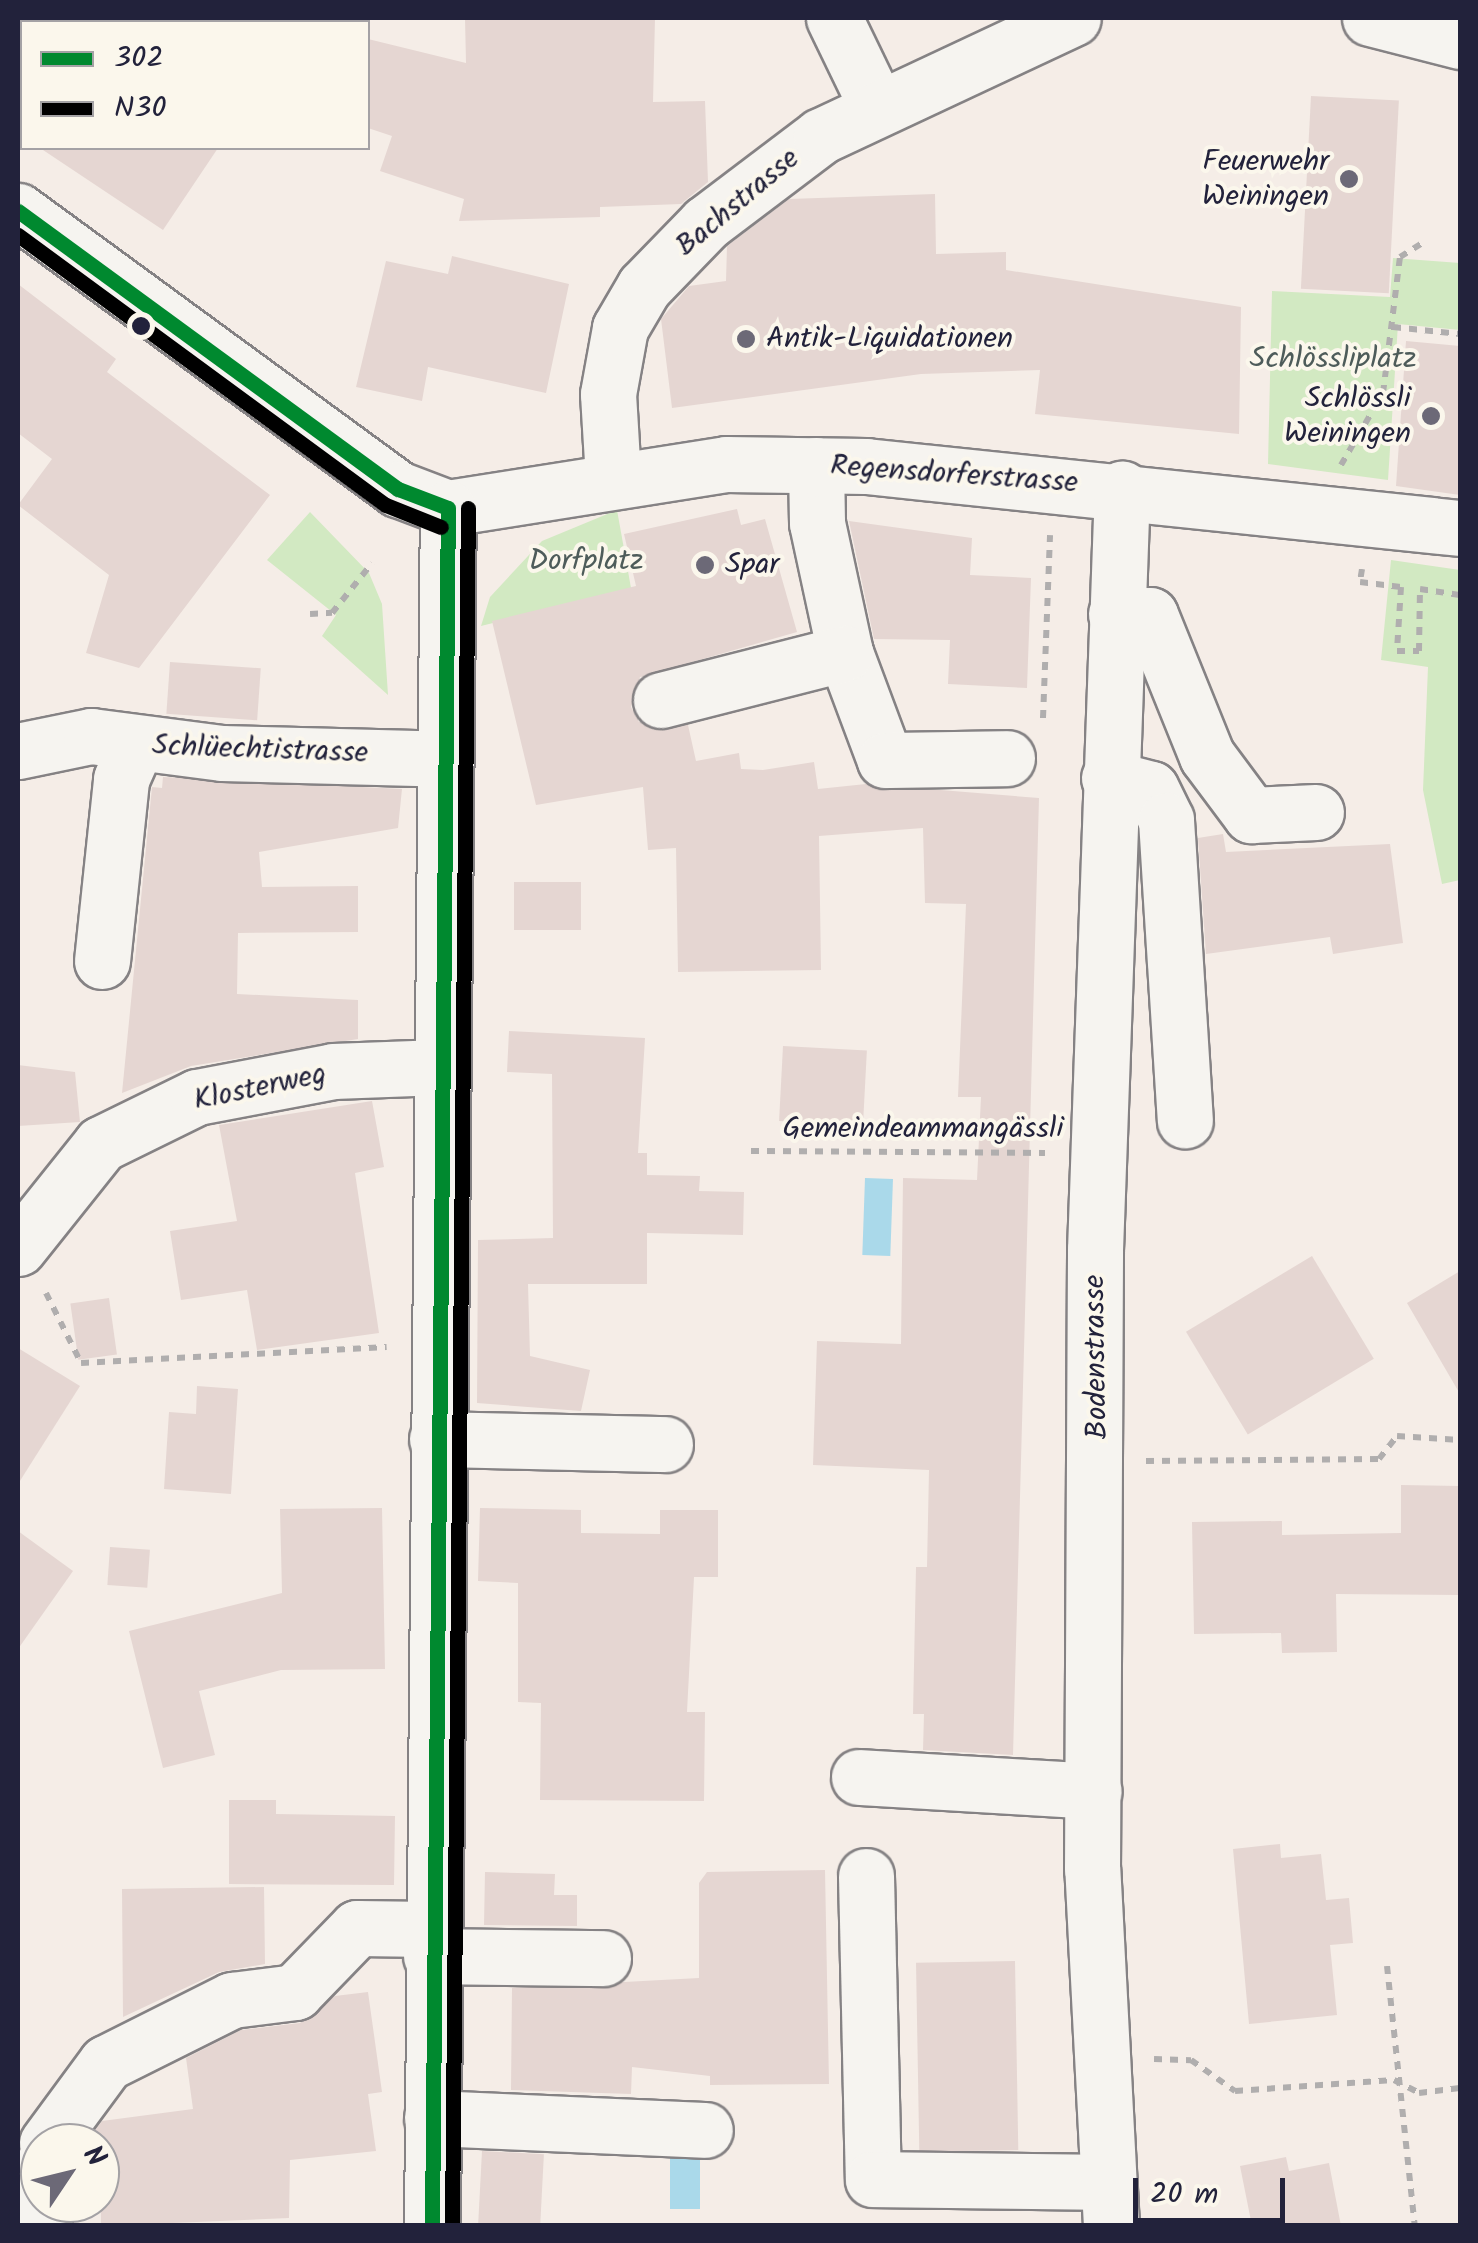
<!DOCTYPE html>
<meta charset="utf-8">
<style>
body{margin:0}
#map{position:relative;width:1478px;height:2243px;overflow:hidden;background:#f5ede7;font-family:Kalam,sans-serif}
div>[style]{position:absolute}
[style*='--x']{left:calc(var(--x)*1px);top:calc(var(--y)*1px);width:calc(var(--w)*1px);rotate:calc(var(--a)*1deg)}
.green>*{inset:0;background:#d2e9c2}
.water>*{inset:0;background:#aad9ea;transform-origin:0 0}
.building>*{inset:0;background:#e5d6d2;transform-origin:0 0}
.path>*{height:6px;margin-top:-3px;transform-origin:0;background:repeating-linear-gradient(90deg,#b0aeae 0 8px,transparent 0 16px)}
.roads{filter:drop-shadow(2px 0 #858284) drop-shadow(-2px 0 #858284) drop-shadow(0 2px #858284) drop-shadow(0 -2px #858284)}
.minor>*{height:55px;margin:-27.5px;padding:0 27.5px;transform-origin:27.5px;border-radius:27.5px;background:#f6f4f0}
.bus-1>*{height:15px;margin:-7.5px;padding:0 7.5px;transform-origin:7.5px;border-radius:7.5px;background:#00892f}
.bus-2>*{height:15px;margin:-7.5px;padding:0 7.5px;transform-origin:7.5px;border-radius:7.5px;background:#000}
.dots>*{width:28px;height:28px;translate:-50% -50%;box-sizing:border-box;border:5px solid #fbf7ec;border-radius:50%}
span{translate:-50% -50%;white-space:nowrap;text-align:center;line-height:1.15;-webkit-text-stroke:8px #fbf7ec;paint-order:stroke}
.poi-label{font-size:30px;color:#22223b}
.right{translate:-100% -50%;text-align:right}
.left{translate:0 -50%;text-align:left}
.street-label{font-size:30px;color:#22223b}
.park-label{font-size:30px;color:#4e5c5a}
.frame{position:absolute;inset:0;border:20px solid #22223b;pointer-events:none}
.legend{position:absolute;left:20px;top:20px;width:350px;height:130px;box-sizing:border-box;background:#fbf7ec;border:2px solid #a4a2a5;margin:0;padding:12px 18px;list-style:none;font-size:30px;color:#22223b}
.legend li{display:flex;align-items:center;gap:20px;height:50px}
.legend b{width:50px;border:2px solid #a4a2a5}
.north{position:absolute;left:20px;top:2123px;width:100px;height:100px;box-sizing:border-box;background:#fbf7ec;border:2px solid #a4a2a5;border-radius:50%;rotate:55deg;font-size:28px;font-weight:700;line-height:40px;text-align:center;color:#22223b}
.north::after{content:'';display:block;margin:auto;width:35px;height:45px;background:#6c6977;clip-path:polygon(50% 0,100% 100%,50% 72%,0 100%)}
.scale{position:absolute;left:1133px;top:2178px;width:152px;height:45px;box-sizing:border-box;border:5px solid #22223b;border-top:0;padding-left:12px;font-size:30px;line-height:35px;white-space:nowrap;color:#22223b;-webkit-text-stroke:8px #fbf7ec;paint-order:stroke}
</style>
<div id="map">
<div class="green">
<div style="clip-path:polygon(1393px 258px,1460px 263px,1460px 330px,1398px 324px,1388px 480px,1268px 464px,1272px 291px,1390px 297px)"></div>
<div style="clip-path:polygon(617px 510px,631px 588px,481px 626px,490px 597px,542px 541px)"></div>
<div style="clip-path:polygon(310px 512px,369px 573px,382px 604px,388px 695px,322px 636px,336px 615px,267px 560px)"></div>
<div style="clip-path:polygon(1391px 560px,1460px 570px,1460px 880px,1442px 884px,1423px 790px,1428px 667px,1381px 660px)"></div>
</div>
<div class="water">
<div style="left:865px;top:1178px;width:28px;height:77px;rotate:2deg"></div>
<div style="left:670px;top:2156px;width:30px;height:53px"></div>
</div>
<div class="building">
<div style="clip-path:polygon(465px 18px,655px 18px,653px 102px,705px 101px,708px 182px,681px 204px,600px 207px,600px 217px,459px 221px,464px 199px,380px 171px,392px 136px,368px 128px,368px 39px,466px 63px)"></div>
<div style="left:1311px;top:96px;width:88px;height:193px;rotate:3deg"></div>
<div style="clip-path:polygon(40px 148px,218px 148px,163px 230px)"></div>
<div style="clip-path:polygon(935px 194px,936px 254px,1006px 252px,1006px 270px,1241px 307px,1239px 434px,1035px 414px,1040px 370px,921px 374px,672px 408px,661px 319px,689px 286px,726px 281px,727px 246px,789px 199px)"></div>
<div style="clip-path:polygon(452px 256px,569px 284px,546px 393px,428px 367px,422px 401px,356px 387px,386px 261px,448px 274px)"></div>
<div style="clip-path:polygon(18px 284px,116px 359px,107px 372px,270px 495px,139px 668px,86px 653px,109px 575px,18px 505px,52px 459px,18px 433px)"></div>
<div style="clip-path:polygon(1406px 341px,1460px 346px,1460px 495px,1396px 486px)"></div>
<div style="clip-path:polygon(737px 509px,741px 525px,765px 519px,797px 632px,640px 677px,631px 707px,639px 722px,688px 725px,696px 761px,739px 753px,741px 769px,763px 770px,814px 762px,818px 789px,866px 784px,1039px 798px,1013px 1755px,923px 1750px,924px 1714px,913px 1714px,916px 1567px,927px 1567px,929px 1470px,813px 1465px,817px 1341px,901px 1344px,903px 1178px,977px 1180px,981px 1097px,958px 1097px,966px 904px,925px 903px,923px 828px,819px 836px,821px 970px,678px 972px,676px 848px,648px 850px,643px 787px,536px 805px,492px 621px,636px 586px,624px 534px)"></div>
<div style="clip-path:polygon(849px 521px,972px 538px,970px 575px,1031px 578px,1027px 688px,948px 684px,950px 640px,874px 639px)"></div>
<div style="left:170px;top:662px;width:91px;height:52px;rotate:4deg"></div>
<div style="clip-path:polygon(163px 777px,402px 789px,398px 828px,259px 852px,262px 887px,358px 886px,358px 932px,238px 933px,237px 994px,358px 1000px,358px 1039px,191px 1066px,122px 1093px,152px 787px,162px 788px)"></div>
<div style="clip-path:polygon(1223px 834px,1226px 852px,1390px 844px,1403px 943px,1333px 954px,1330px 937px,1206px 954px,1198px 838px)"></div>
<div style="left:581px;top:882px;width:48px;height:67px;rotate:90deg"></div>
<div style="clip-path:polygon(509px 1031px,645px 1038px,638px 1153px,647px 1153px,647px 1175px,700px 1176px,699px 1191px,744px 1192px,743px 1235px,647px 1233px,647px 1284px,528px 1284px,530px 1356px,590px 1370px,581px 1411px,477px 1403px,478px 1240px,553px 1238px,552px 1074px,507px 1072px)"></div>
<div style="left:783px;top:1046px;width:84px;height:75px;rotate:3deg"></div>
<div style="clip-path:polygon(18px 1065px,75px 1072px,80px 1122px,18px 1126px)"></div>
<div style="clip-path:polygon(372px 1101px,384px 1167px,355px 1173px,379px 1333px,257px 1350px,247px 1290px,181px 1300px,170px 1231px,237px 1221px,219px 1125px)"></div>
<div style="left:1312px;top:1256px;width:120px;height:147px;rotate:59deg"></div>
<div style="clip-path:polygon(1460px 1271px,1460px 1394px,1407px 1303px)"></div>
<div style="left:109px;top:1298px;width:57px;height:39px;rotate:82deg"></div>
<div style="clip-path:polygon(18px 1348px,80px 1386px,18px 1484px)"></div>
<div style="clip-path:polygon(197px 1386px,238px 1389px,231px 1494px,164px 1489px,169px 1412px,196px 1414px)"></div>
<div style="clip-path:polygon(1401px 1485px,1460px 1486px,1460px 1595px,1336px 1594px,1337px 1652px,1282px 1653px,1281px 1633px,1194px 1634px,1192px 1522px,1282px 1521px,1282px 1535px,1401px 1533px)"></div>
<div style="clip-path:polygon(382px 1508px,385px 1669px,281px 1670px,199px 1691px,215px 1755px,163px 1768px,129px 1631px,282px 1593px,280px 1509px)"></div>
<div style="clip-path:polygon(480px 1508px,581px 1510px,581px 1533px,660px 1534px,660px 1510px,718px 1510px,718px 1577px,694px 1577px,687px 1712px,705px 1712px,704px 1801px,540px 1800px,541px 1703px,518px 1702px,518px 1583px,478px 1581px)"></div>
<div style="clip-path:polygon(18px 1531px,73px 1571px,18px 1649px)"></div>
<div style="left:110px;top:1547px;width:40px;height:38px;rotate:4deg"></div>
<div style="clip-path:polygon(229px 1800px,276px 1800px,276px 1814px,395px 1816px,394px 1885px,229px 1884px)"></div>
<div style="clip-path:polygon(1280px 1844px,1281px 1858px,1321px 1854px,1326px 1900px,1349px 1898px,1353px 1943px,1330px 1945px,1337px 2015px,1249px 2024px,1233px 1849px)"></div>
<div style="clip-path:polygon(825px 1870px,829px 2084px,710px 2085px,710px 2076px,632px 2067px,631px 2094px,511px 2090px,512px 1988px,699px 1978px,699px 1883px,707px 1872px)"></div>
<div style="clip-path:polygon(485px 1872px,555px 1874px,554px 1895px,577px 1895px,577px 1926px,484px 1925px)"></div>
<div style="clip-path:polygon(264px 1887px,265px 1964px,219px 1972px,123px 2017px,122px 1889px)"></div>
<div style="left:1015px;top:1961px;width:189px;height:99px;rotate:89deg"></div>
<div style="clip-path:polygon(368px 1992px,382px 2092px,368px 2094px,376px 2151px,290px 2160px,289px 2218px,101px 2226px,100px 2143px,90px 2137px,102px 2121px,193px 2109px,186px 2058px,241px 2030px,300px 2023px,335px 1996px)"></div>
<div style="left:482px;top:2151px;width:62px;height:75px;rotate:3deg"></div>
<div style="clip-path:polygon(1286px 2157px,1289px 2171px,1329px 2163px,1341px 2226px,1252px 2226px,1240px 2166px)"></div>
</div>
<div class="path">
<div style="--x:1393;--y:327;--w:67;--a:6"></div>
<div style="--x:1341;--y:465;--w:83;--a:-59.7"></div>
<div style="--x:1383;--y:393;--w:137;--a:-82.9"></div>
<div style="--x:1400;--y:257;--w:28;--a:-32"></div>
<div style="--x:1362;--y:569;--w:13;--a:99"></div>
<div style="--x:1360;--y:582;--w:41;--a:7"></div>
<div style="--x:1401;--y:587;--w:64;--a:93.6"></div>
<div style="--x:1397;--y:651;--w:22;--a:0"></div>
<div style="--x:1419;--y:651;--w:62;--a:-89.1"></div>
<div style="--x:1420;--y:589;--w:40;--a:8.5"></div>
<div style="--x:310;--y:614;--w:22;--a:-3"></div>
<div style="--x:332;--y:613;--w:64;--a:-51.3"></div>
<div style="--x:1043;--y:718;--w:183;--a:-87.8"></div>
<div style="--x:751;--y:1151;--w:294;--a:0.4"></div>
<div style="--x:46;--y:1293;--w:78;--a:63.4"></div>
<div style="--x:81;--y:1363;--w:306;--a:-3"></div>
<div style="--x:1146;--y:1461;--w:233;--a:-0.5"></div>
<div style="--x:1379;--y:1459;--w:29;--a:-52"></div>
<div style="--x:1397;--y:1436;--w:63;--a:3.6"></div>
<div style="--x:1387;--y:1966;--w:262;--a:83.9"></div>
<div style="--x:1154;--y:2059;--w:37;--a:2"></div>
<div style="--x:1191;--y:2060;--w:54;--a:35.2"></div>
<div style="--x:1235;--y:2091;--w:159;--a:-4"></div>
<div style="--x:1394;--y:2080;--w:28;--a:27"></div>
<div style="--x:1419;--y:2093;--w:41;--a:-7"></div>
</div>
<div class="roads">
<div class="minor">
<div style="--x:834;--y:18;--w:99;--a:64.2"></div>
<div style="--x:1370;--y:18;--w:93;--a:14.3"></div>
<div style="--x:18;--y:211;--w:471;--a:36.2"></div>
<div style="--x:398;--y:489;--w:53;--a:20.8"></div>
<div style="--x:816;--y:465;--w:58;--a:89"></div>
<div style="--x:817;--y:523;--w:133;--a:77.8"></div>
<div style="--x:845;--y:653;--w:114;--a:69.5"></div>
<div style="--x:885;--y:760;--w:122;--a:-0.9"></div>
<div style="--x:613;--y:478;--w:84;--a:-93.4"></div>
<div style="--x:608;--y:394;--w:67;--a:-79.7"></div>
<div style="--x:620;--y:328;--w:48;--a:-59.7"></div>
<div style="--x:644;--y:287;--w:89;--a:-45.9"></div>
<div style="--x:706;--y:223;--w:144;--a:-37.1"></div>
<div style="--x:821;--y:136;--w:278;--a:-25.1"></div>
<div style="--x:448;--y:508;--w:281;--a:-9"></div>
<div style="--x:726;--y:464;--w:140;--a:0.8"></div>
<div style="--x:866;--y:466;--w:597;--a:5.96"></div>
<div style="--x:1116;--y:614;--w:34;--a:2"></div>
<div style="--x:1150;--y:615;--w:152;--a:68"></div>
<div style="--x:1207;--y:756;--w:74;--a:53.3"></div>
<div style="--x:1251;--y:815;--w:65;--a:-2.6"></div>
<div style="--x:661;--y:700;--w:190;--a:-14.3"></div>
<div style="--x:18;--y:751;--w:75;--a:-11.6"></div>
<div style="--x:91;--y:736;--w:132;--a:7.4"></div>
<div style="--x:222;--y:753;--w:223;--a:1.5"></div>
<div style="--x:1109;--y:778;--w:43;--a:14.7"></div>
<div style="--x:1151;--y:789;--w:34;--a:64"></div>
<div style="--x:1166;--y:820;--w:301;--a:86.4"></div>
<div style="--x:102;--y:961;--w:183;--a:-84"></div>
<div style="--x:121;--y:779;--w:36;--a:-66"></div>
<div style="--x:18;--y:1248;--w:133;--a:-51.4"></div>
<div style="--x:101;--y:1144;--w:107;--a:-26.1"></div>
<div style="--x:197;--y:1097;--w:138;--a:-10.8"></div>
<div style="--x:333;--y:1071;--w:108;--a:-2.1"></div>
<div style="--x:437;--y:1439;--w:228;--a:1.3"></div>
<div style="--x:859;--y:1777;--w:235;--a:3.4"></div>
<div style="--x:866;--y:1876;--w:303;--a:88.7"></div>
<div style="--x:873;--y:2179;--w:234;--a:0.7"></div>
<div style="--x:431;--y:1956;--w:172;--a:0.7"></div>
<div style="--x:432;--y:2118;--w:273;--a:2.5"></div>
<div style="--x:47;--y:2143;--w:99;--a:-53.6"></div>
<div style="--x:106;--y:2063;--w:141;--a:-26.6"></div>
<div style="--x:232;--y:2000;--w:64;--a:-7.2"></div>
<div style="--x:295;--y:1992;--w:89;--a:-45.9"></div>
<div style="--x:357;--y:1928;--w:74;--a:0.8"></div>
<div style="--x:40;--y:2168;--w:58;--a:86.1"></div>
<div style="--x:432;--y:2226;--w:1718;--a:-89.47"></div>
<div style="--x:1111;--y:2226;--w:358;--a:-93"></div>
<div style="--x:1092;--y:1869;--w:619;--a:-89.72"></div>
<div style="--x:1095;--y:1250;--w:762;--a:-87.97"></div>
</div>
</div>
<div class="bus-1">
<div style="--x:18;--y:211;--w:471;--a:36.2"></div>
<div style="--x:398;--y:489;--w:53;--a:20.8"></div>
<div style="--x:432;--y:2226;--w:1718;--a:-89.47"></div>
</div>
<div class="bus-2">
<div style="--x:18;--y:235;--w:456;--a:36.3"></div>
<div style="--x:386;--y:505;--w:59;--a:21.8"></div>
<div style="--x:452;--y:2226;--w:1718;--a:-89.47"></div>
</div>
<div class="dots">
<div style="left:1349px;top:179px;background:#6c6977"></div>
<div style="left:141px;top:326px;background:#22223b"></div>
<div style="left:746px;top:339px;background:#6c6977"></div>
<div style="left:1431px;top:416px;background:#6c6977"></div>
<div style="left:705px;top:565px;background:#6c6977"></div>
</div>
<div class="poi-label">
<span class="right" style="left:1329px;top:179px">Feuerwehr<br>Weiningen</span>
<span class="left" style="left:766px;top:339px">Antik-Liquidationen</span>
<span class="right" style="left:1411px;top:416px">Schlössli<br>Weiningen</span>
<span class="left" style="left:725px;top:565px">Spar</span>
</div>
<div class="street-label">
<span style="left:738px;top:203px;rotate:-40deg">Bachstrasse</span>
<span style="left:954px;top:475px;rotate:4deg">Regensdorferstrasse</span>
<span style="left:260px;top:750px;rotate:2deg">Schlüechtistrasse</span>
<span style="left:260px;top:1088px;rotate:-12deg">Klosterweg</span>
<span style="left:923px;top:1129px">Gemeindeammangässli</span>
<span style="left:1097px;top:1357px;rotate:-91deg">Bodenstrasse</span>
</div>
<div class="park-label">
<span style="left:1333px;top:359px">Schlössliplatz</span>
<span style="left:586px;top:561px">Dorfplatz</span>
</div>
<div class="frame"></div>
<ul class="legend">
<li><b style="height:12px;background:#00892f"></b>302</li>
<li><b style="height:12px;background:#000"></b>N30</li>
</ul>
<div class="north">N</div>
<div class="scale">20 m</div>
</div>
